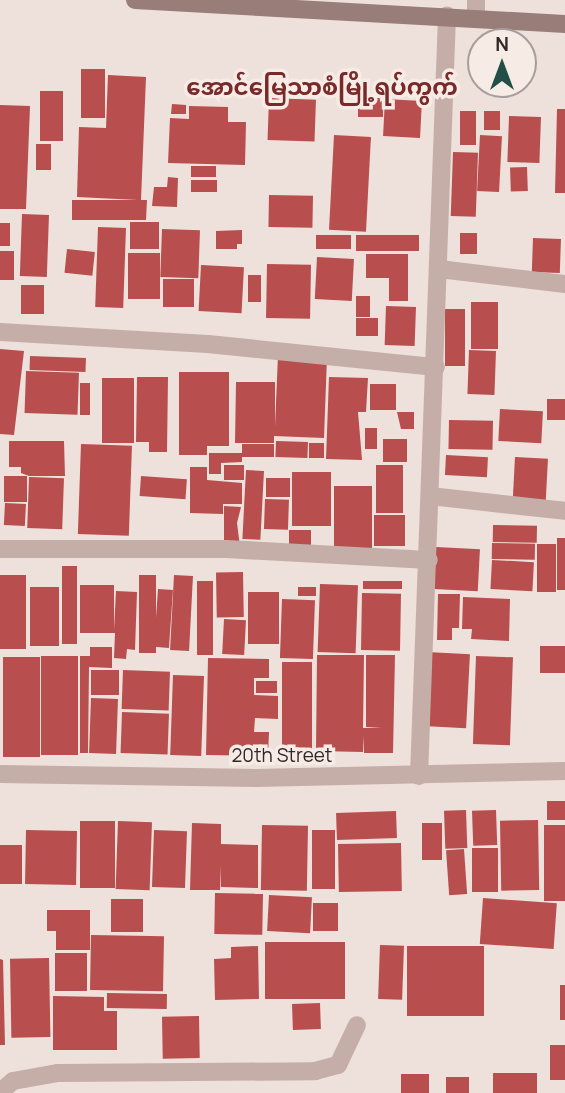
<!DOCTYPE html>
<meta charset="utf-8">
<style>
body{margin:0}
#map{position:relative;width:565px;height:1093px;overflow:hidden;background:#eee0da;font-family:Manrope,"Noto Sans Myanmar",sans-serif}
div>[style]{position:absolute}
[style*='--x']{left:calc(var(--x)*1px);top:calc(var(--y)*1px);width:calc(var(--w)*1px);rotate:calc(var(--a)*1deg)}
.building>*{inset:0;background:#b84e4e;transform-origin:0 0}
.street>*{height:18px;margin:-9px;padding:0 9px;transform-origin:9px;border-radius:9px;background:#c5aea7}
.secondary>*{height:18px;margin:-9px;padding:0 9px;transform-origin:9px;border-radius:9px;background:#987d79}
span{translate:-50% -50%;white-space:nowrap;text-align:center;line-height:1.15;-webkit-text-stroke:7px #f7ebe6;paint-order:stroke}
.street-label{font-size:19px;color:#322827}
.quarter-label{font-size:23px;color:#782929;font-weight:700}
.north{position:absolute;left:467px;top:28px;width:70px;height:70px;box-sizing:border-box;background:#f7ebe6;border:2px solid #a89d9a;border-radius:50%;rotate:0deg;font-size:19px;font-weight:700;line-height:28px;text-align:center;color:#322827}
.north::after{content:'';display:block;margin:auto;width:24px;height:32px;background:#214f47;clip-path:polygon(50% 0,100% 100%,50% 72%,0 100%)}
</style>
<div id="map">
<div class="building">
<div style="left:81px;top:69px;width:24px;height:49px"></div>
<div style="clip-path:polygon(108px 75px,146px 77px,141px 200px,147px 200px,146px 220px,72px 220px,72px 200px,138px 200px,77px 197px,79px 127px,106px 128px)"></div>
<div style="left:40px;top:91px;width:23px;height:50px"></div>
<div style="left:269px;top:98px;width:47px;height:42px;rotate:2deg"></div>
<div style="left:358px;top:98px;width:25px;height:19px"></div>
<div style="left:385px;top:99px;width:37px;height:37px;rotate:3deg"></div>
<div style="clip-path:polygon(172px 104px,186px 105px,186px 114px,171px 114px)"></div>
<div style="clip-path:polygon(0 105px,30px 106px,26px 209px,0 209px)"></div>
<div style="clip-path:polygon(189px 106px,228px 107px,228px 122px,246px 122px,245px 165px,168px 163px,170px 118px,189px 119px)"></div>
<div style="clip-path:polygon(557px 109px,565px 109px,565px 193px,555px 193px)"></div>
<div style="left:460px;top:111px;width:16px;height:34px"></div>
<div style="left:484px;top:111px;width:16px;height:19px"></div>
<div style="left:509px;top:116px;width:32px;height:46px;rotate:2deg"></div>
<div style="left:334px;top:135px;width:37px;height:95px;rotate:3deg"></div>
<div style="left:480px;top:135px;width:22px;height:56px;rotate:3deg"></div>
<div style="left:36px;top:144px;width:15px;height:26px"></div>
<div style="left:453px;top:152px;width:25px;height:64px;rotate:2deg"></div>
<div style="left:191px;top:166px;width:25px;height:11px"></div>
<div style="left:527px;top:167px;width:24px;height:17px;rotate:88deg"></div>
<div style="clip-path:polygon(168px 177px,178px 178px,177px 207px,152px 206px,154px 187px,167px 187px)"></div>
<div style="left:217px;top:180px;width:12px;height:26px;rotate:90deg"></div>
<div style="left:269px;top:195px;width:44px;height:32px;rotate:1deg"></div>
<div style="left:22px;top:214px;width:27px;height:62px;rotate:2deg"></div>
<div style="left:130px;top:222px;width:29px;height:27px"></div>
<div style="left:0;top:223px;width:10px;height:23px"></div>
<div style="left:98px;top:227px;width:28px;height:80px;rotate:2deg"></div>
<div style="left:162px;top:229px;width:38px;height:48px;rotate:2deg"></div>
<div style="clip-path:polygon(242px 230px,242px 244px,237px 244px,237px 249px,216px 249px,216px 231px)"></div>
<div style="left:460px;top:233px;width:17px;height:21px"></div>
<div style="left:316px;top:235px;width:35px;height:14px"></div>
<div style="left:356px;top:235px;width:63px;height:16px"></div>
<div style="left:533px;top:238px;width:28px;height:34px;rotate:2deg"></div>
<div style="left:67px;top:249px;width:28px;height:24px;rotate:6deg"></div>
<div style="left:0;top:251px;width:14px;height:29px"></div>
<div style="left:128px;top:253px;width:32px;height:46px"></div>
<div style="clip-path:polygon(366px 254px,408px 254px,408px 301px,389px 301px,389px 278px,366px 278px)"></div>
<div style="left:317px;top:257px;width:37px;height:42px;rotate:3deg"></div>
<div style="left:267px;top:264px;width:44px;height:54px;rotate:1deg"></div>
<div style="left:201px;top:265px;width:43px;height:46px;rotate:3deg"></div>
<div style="left:248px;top:275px;width:13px;height:27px"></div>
<div style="left:163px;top:279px;width:31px;height:28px"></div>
<div style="left:21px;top:285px;width:23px;height:29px"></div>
<div style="left:356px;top:296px;width:14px;height:21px"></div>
<div style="left:471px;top:302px;width:27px;height:47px"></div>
<div style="left:386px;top:306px;width:30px;height:39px;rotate:2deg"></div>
<div style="left:445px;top:309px;width:20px;height:57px"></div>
<div style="left:378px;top:318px;width:18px;height:22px;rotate:90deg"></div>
<div style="clip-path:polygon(0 349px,24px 351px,14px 435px,0 434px)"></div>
<div style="left:469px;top:350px;width:27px;height:44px;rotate:2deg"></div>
<div style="clip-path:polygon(278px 355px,327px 357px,324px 438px,274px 436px,274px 443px,235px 443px,236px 382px,275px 382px,275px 427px)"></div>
<div style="left:30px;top:356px;width:56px;height:14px;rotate:2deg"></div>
<div style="left:26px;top:371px;width:53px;height:42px;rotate:2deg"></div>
<div style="clip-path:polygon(179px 372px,229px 372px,229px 446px,207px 446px,207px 455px,179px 455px)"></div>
<div style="clip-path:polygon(137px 377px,168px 377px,167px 452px,149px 452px,149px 442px,136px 442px)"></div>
<div style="clip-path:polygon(329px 377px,368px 378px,366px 412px,358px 412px,362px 460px,326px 459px)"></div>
<div style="left:102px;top:378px;width:32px;height:65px"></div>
<div style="left:80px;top:383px;width:10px;height:32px"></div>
<div style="left:370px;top:384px;width:26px;height:26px"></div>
<div style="left:547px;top:399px;width:18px;height:21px"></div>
<div style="left:500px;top:409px;width:43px;height:32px;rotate:3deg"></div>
<div style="clip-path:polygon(397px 412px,414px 412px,414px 429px,401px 429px)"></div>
<div style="left:449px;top:420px;width:44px;height:29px;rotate:1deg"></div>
<div style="left:365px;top:428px;width:12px;height:21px"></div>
<div style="left:383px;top:439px;width:24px;height:23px"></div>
<div style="clip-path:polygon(9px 441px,64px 441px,65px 476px,29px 476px,21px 473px,21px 467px,9px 467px)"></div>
<div style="left:276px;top:441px;width:32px;height:16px;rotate:2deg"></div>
<div style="left:309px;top:443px;width:15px;height:15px"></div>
<div style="left:81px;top:444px;width:51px;height:90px;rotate:2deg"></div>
<div style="clip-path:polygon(242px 444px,274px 444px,274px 457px,242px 457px,242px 462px,221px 463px,221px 474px,209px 474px,209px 453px,242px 453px)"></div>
<div style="left:446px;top:455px;width:42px;height:20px;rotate:3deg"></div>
<div style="left:515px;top:457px;width:33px;height:45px;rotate:3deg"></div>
<div style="left:224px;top:465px;width:20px;height:15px"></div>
<div style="left:376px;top:465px;width:27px;height:48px"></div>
<div style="clip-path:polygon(190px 467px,207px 467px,207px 480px,242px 483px,242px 504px,223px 504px,223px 514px,190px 513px)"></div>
<div style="left:246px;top:470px;width:18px;height:69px;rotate:3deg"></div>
<div style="left:292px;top:472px;width:39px;height:54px"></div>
<div style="left:4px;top:476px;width:23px;height:26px"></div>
<div style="left:141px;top:476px;width:46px;height:20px;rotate:4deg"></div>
<div style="left:29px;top:477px;width:35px;height:51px;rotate:2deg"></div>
<div style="left:266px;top:478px;width:24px;height:19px"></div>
<div style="left:334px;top:486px;width:38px;height:63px"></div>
<div style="left:265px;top:499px;width:24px;height:30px;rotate:2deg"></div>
<div style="left:5px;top:503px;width:21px;height:22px;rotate:3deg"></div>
<div style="clip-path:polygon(224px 506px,241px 507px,237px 523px,240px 547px,224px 547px)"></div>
<div style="left:374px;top:515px;width:31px;height:31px"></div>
<div style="left:493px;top:525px;width:44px;height:17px;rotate:1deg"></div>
<div style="left:289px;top:530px;width:22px;height:19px"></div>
<div style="left:557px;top:538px;width:8px;height:52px"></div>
<div style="left:492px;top:543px;width:43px;height:16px;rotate:1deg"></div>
<div style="left:537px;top:544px;width:19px;height:48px"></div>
<div style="left:436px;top:547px;width:44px;height:42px;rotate:3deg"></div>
<div style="left:492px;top:560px;width:42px;height:29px;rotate:3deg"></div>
<div style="left:62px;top:566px;width:15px;height:78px"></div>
<div style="left:243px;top:572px;width:45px;height:27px;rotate:89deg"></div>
<div style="left:0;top:575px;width:26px;height:74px"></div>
<div style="left:139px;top:575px;width:17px;height:78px"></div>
<div style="left:174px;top:575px;width:19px;height:75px;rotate:3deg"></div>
<div style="left:197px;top:581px;width:16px;height:74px"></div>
<div style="left:363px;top:581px;width:39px;height:8px"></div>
<div style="left:320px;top:584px;width:38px;height:68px;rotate:2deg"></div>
<div style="clip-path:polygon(80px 585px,114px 585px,114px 630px,116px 591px,137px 592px,135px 650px,127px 649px,126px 659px,114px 658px,115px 633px,80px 633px)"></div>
<div style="left:59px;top:587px;width:59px;height:29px;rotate:90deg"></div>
<div style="left:298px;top:587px;width:18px;height:9px"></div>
<div style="left:158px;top:589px;width:15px;height:58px;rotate:4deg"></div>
<div style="left:248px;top:592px;width:31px;height:52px"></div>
<div style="left:362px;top:593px;width:39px;height:57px;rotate:1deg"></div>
<div style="clip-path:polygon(438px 594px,460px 594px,459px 628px,452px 628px,452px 640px,437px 640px)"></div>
<div style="clip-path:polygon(463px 597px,510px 599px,509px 641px,471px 639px,472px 629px,462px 629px)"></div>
<div style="left:282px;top:599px;width:33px;height:59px;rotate:2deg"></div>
<div style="left:224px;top:619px;width:22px;height:35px;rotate:3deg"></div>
<div style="left:565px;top:646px;width:27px;height:25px;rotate:90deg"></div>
<div style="clip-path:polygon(90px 647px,112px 647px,112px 668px,89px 667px,88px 753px,80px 753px,80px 656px,90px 656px)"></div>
<div style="left:427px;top:652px;width:43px;height:74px;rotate:3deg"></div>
<div style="clip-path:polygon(317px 655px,364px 655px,363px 728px,382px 728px,366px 727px,366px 655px,395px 655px,393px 753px,364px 753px,364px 736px,363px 752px,316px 751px)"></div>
<div style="left:41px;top:656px;width:37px;height:99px"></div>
<div style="left:476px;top:656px;width:37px;height:88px;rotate:2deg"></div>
<div style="left:3px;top:657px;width:37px;height:100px"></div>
<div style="clip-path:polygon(208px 658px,269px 659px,269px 678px,254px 678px,254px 695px,278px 696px,278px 719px,255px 718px,254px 732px,269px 732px,268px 756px,206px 755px)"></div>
<div style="left:282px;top:662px;width:30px;height:90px"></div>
<div style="left:91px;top:670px;width:28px;height:25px"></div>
<div style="left:123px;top:670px;width:47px;height:39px;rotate:2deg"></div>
<div style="left:173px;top:675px;width:31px;height:80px;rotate:2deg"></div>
<div style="left:256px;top:681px;width:21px;height:12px"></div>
<div style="left:91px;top:698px;width:27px;height:55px;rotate:2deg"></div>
<div style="left:122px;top:712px;width:47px;height:41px;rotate:2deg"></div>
<div style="left:547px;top:801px;width:18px;height:19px"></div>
<div style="left:466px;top:810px;width:38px;height:22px;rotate:88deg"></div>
<div style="left:496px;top:810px;width:35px;height:24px;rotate:88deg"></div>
<div style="left:396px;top:811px;width:27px;height:60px;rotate:88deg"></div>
<div style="left:538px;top:820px;width:70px;height:38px;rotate:89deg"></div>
<div style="left:80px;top:821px;width:35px;height:67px"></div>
<div style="left:118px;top:821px;width:34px;height:68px;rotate:2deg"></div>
<div style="clip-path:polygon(192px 823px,221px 824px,221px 844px,258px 845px,258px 888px,221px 887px,221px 866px,220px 890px,190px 890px)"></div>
<div style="left:422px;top:823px;width:20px;height:37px"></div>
<div style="left:262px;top:825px;width:46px;height:65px;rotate:1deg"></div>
<div style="left:565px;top:825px;width:76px;height:21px;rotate:90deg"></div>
<div style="left:26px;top:830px;width:51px;height:54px;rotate:1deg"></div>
<div style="left:154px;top:830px;width:33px;height:57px;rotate:2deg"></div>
<div style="left:312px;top:830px;width:23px;height:59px"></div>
<div style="left:401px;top:843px;width:48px;height:63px;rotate:89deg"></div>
<div style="left:0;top:845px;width:22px;height:39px"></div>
<div style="left:472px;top:848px;width:26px;height:44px"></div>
<div style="left:464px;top:849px;width:45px;height:18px;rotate:86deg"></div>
<div style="left:215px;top:893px;width:48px;height:41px;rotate:1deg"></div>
<div style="left:269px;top:895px;width:43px;height:36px;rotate:3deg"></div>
<div style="left:483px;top:898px;width:74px;height:46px;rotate:4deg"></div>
<div style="left:111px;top:899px;width:32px;height:33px"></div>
<div style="left:313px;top:903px;width:25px;height:28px"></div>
<div style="clip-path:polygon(47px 910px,90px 910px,90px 950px,56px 950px,56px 931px,47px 931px)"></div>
<div style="left:91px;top:935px;width:73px;height:55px;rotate:1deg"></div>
<div style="left:265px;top:942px;width:80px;height:57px"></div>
<div style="left:380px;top:945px;width:24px;height:54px;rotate:2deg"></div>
<div style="clip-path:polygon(258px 946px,259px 999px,215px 1000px,214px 959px,231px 958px,231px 947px)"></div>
<div style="left:407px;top:946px;width:77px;height:70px"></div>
<div style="left:87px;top:953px;width:38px;height:32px;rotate:90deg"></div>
<div style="left:49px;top:958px;width:79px;height:39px;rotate:89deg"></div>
<div style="clip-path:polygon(0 959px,3px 960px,5px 1045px,0 1045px)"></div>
<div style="left:560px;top:985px;width:5px;height:35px"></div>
<div style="left:107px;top:993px;width:60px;height:15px;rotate:1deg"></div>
<div style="clip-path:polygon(53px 996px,104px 997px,104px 1011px,117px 1011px,117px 1050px,53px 1050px)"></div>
<div style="left:320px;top:1003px;width:26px;height:28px;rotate:88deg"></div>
<div style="left:199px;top:1016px;width:42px;height:37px;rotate:89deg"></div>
<div style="left:550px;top:1045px;width:15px;height:35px"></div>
<div style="left:493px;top:1073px;width:44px;height:20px"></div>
<div style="left:401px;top:1074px;width:28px;height:19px"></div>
<div style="left:446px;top:1077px;width:23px;height:16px"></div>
</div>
<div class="street">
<div style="--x:476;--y:17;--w:17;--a:-90"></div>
<div style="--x:439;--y:269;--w:127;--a:6.8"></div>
<div style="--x:0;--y:332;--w:208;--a:3.3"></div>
<div style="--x:208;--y:344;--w:229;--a:5.8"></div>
<div style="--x:430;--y:496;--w:136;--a:6.3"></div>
<div style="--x:0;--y:549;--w:226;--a:0"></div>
<div style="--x:226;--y:549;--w:203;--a:3.1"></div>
<div style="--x:0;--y:774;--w:256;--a:0.9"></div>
<div style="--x:256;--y:778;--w:309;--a:-1.3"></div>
<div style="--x:419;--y:776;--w:761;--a:-87.89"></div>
<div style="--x:0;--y:1092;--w:17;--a:-40"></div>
<div style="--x:13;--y:1081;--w:46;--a:-10.1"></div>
<div style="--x:58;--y:1073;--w:257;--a:-0.4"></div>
<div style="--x:315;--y:1071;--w:24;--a:-15"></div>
<div style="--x:338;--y:1065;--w:44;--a:-64.6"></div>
</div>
<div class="secondary">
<div style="--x:135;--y:0;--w:431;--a:3.2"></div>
</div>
<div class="street-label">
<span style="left:282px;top:756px">20th Street</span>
</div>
<div class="quarter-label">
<span style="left:322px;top:86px">အောင်မြေသာစံမြို့ရပ်ကွက်</span>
</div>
<div class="north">N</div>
</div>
